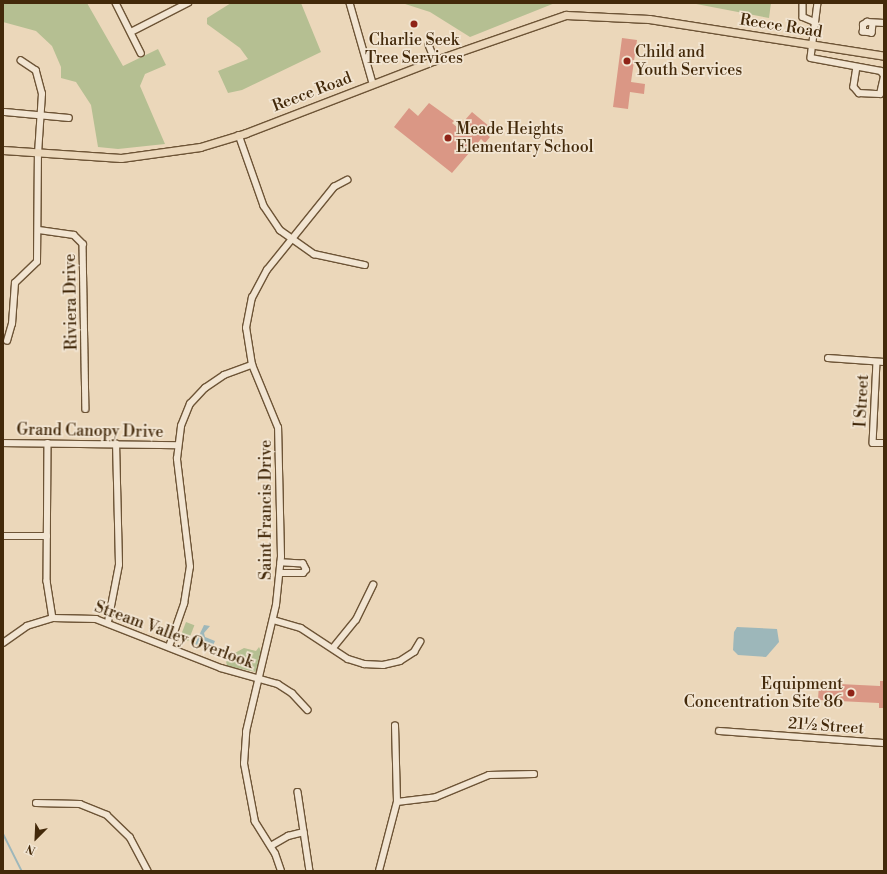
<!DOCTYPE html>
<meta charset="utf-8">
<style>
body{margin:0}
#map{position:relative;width:887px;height:874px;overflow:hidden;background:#ebd7ba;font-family:"Libre Bodoni",serif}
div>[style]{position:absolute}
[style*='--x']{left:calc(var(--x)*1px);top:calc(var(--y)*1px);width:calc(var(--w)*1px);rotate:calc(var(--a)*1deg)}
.green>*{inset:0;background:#b5bf92;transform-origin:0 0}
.water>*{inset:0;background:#9db7ba}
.stream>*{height:1.5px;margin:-0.75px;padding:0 0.75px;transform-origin:0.75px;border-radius:0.75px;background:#9db7ba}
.building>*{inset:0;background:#da9785}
.roads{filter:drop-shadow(1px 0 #6d5436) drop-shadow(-1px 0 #6d5436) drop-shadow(0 1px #6d5436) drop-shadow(0 -1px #6d5436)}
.minor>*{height:5.5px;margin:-2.75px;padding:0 2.75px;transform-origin:2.75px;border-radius:2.75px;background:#f2e5d2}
.major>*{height:7px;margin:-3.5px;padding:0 3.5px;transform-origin:3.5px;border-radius:3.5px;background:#ebd7ba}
.dots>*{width:11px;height:11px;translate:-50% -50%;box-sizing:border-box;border:2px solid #f2e5d2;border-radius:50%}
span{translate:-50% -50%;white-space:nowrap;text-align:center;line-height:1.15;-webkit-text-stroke:3.5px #f2e5d2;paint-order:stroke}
.street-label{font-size:16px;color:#43290a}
.poi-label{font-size:16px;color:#43290a}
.left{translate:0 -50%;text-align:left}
.right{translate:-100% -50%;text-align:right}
.frame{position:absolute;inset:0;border:4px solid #43290a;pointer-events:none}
.north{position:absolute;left:16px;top:818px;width:40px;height:40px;-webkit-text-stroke:3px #f2e5d2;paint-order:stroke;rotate:204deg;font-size:11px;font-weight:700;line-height:16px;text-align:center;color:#43290a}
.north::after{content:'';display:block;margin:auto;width:14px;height:18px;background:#43290a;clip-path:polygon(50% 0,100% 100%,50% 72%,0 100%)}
</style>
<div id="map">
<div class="green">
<div style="clip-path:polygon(3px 3px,87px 3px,123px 66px,158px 49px,166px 65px,145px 74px,140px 86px,165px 144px,118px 149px,98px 147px,91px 105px,76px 82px,61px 78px,61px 67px,52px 46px,36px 31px,3px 22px)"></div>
<div style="clip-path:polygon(231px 3px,301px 3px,321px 52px,242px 90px,228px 93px,218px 71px,248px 59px,240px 48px,207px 24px,207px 18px)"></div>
<div style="clip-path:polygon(402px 3px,555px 3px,470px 37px,430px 12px)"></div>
<div style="clip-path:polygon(691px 3px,771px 3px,769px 18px)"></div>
<div style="left:186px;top:622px;width:9px;height:17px;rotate:21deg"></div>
<div style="clip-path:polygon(259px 647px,262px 653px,256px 672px,227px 666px,226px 661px,230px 661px,233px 654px,244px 648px,256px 651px)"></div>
</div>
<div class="water">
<div style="clip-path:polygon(204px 625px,210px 626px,204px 633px,205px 637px,215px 641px,211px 650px,195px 644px)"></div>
<div style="clip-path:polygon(737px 627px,777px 629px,779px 642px,766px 657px,738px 655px,733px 650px,734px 632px)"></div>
</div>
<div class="stream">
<div style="--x:3;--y:833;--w:42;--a:63.4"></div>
</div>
<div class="building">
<div style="clip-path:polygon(622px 38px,637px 40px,631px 82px,645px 84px,644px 94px,630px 92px,628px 109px,613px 107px)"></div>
<div style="clip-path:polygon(429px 103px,454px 121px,452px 123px,458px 128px,472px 112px,490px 127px,485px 133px,490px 137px,485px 143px,481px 139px,452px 173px,394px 127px,409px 108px,418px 116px)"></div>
<div style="clip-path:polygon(880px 681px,884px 681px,884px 708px,879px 708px,879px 703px,818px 700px,819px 683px,880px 686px)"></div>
</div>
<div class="roads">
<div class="minor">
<div style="--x:116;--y:3;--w:56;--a:63.4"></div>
<div style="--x:350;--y:3;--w:83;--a:74"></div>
<div style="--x:803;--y:3;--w:14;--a:90"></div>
<div style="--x:803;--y:17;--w:13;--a:23"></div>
<div style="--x:818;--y:3;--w:55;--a:97.3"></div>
<div style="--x:811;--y:58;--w:71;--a:10.5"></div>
<div style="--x:881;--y:71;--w:5;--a:53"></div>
<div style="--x:873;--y:24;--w:9;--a:96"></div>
<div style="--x:872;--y:33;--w:9;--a:-174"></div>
<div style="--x:863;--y:32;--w:7;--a:-90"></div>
<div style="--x:863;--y:25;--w:5;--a:-37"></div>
<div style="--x:867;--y:22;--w:17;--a:3"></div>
<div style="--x:131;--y:32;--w:64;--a:-27"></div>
<div style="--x:429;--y:45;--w:16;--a:68"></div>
<div style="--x:857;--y:67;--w:20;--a:99"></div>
<div style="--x:854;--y:87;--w:8;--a:50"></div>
<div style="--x:859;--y:93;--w:21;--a:3"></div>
<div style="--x:880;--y:94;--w:17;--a:-77"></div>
<div style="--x:5;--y:112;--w:64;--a:5.4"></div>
<div style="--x:239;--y:135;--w:75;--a:70.6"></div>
<div style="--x:264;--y:206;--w:29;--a:56"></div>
<div style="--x:280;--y:230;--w:42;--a:35.2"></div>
<div style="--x:314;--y:254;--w:52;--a:12.2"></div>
<div style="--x:39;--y:230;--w:35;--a:8"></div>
<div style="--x:74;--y:235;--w:13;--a:45"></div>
<div style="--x:83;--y:244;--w:165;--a:89"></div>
<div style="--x:7;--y:341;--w:18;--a:-74"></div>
<div style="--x:12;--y:324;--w:41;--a:-85.8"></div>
<div style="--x:15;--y:283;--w:30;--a:-44"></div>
<div style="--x:37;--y:262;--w:108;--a:-89.5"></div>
<div style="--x:38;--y:154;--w:60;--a:-86.2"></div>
<div style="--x:42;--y:94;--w:24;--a:-105"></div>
<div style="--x:36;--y:71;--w:18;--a:-146"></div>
<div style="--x:828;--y:358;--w:56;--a:4.1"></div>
<div style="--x:877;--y:362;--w:81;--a:92.8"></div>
<div style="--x:873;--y:443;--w:11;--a:0"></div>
<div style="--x:3;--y:443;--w:174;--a:0.7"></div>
<div style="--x:48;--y:443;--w:138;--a:90.4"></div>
<div style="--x:47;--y:581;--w:37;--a:81"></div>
<div style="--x:3;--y:536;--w:44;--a:0"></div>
<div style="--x:280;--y:573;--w:23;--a:0"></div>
<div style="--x:303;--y:573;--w:4;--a:-45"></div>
<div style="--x:306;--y:570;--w:7;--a:-117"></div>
<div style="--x:303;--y:564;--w:22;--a:-177"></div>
<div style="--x:273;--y:620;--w:29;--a:16"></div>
<div style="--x:301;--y:628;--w:56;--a:33.4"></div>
<div style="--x:348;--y:659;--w:17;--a:17"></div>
<div style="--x:364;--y:664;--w:19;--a:3"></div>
<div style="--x:383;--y:665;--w:17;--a:-13"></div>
<div style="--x:400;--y:661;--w:17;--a:-33"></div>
<div style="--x:414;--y:652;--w:12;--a:-59"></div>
<div style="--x:108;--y:622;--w:58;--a:-79.1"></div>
<div style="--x:119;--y:565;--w:121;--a:-91.4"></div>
<div style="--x:3;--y:643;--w:29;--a:-35"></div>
<div style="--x:27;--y:626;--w:27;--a:-17"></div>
<div style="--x:53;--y:618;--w:43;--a:1.3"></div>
<div style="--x:96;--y:619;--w:134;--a:21.4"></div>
<div style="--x:221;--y:668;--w:59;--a:15.7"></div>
<div style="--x:278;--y:684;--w:17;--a:33"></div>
<div style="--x:292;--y:693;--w:23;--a:47"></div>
<div style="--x:169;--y:647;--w:46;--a:-70.8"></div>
<div style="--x:184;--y:604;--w:37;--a:-81"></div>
<div style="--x:190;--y:567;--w:109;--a:-96.9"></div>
<div style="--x:177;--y:459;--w:33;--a:-83"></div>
<div style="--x:181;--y:426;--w:24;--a:-68"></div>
<div style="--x:190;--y:404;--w:22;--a:-47"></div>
<div style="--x:205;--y:388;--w:23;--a:-34"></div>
<div style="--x:224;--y:375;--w:30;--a:-20"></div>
<div style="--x:333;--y:648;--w:36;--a:-51"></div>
<div style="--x:356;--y:620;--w:39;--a:-64"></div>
<div style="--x:719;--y:731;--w:165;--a:4.2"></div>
<div style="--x:298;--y:792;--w:80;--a:81.4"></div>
<div style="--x:397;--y:802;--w:39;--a:-7"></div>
<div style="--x:436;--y:797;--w:57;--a:-22.5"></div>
<div style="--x:489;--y:775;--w:45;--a:-1.3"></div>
<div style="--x:36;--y:803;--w:44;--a:1.3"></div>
<div style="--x:80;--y:804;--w:29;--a:22"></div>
<div style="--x:107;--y:815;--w:32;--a:44"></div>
<div style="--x:130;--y:837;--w:38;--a:62"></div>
<div style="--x:271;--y:846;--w:20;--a:-30"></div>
<div style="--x:288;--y:836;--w:16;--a:-14"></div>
<div style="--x:281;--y:871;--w:18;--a:-109"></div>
<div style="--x:275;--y:854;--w:38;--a:-122"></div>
<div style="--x:255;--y:822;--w:59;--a:-100.7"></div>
<div style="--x:244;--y:764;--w:32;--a:-86"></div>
<div style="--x:246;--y:732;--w:130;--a:-76.7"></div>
<div style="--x:276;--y:605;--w:48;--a:-84.1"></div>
<div style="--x:281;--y:557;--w:129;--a:-91.3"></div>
<div style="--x:278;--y:428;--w:68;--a:-112.4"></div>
<div style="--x:252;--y:365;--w:37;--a:-99"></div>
<div style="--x:246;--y:328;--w:31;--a:-79"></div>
<div style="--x:252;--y:298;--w:32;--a:-62"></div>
<div style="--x:267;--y:270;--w:107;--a:-51.1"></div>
<div style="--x:334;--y:187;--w:15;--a:-28"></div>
<div style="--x:379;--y:871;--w:71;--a:-75.4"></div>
<div style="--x:397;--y:802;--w:76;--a:-91.5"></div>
</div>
<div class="major">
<div style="--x:3;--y:150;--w:118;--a:3.9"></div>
<div style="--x:121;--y:158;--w:80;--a:-7.9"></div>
<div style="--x:200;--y:147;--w:48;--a:-16.9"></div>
<div style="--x:246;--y:133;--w:194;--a:-21.1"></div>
<div style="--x:427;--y:63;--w:147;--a:-19.1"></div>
<div style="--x:566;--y:15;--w:83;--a:2.8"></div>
<div style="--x:649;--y:19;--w:238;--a:8.9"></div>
</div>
</div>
<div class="dots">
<div style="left:414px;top:24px;background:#8f2418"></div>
<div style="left:627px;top:61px;background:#8f2418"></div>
<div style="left:448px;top:138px;background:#8f2418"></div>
<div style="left:851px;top:693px;background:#8f2418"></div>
</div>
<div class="street-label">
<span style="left:781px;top:26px;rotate:9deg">Reece Road</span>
<span style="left:312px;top:92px;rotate:-21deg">Reece Road</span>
<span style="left:71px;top:302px;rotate:-91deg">Riviera Drive</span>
<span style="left:862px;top:401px;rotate:-87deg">I Street</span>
<span style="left:90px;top:431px;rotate:1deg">Grand Canopy Drive</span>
<span style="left:266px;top:510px;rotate:-90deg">Saint Francis Drive</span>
<span style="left:174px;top:635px;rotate:20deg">Stream Valley Overlook</span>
<span style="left:826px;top:726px;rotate:4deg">21½ Street</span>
</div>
<div class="poi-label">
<span style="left:414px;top:49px">Charlie Seek<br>Tree Services</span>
<span class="left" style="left:635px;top:61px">Child and<br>Youth Services</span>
<span class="left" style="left:456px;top:138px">Meade Heights<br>Elementary School</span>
<span class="right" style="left:843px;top:693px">Equipment<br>Concentration Site 86</span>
</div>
<div class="frame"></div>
<div class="north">N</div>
</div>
